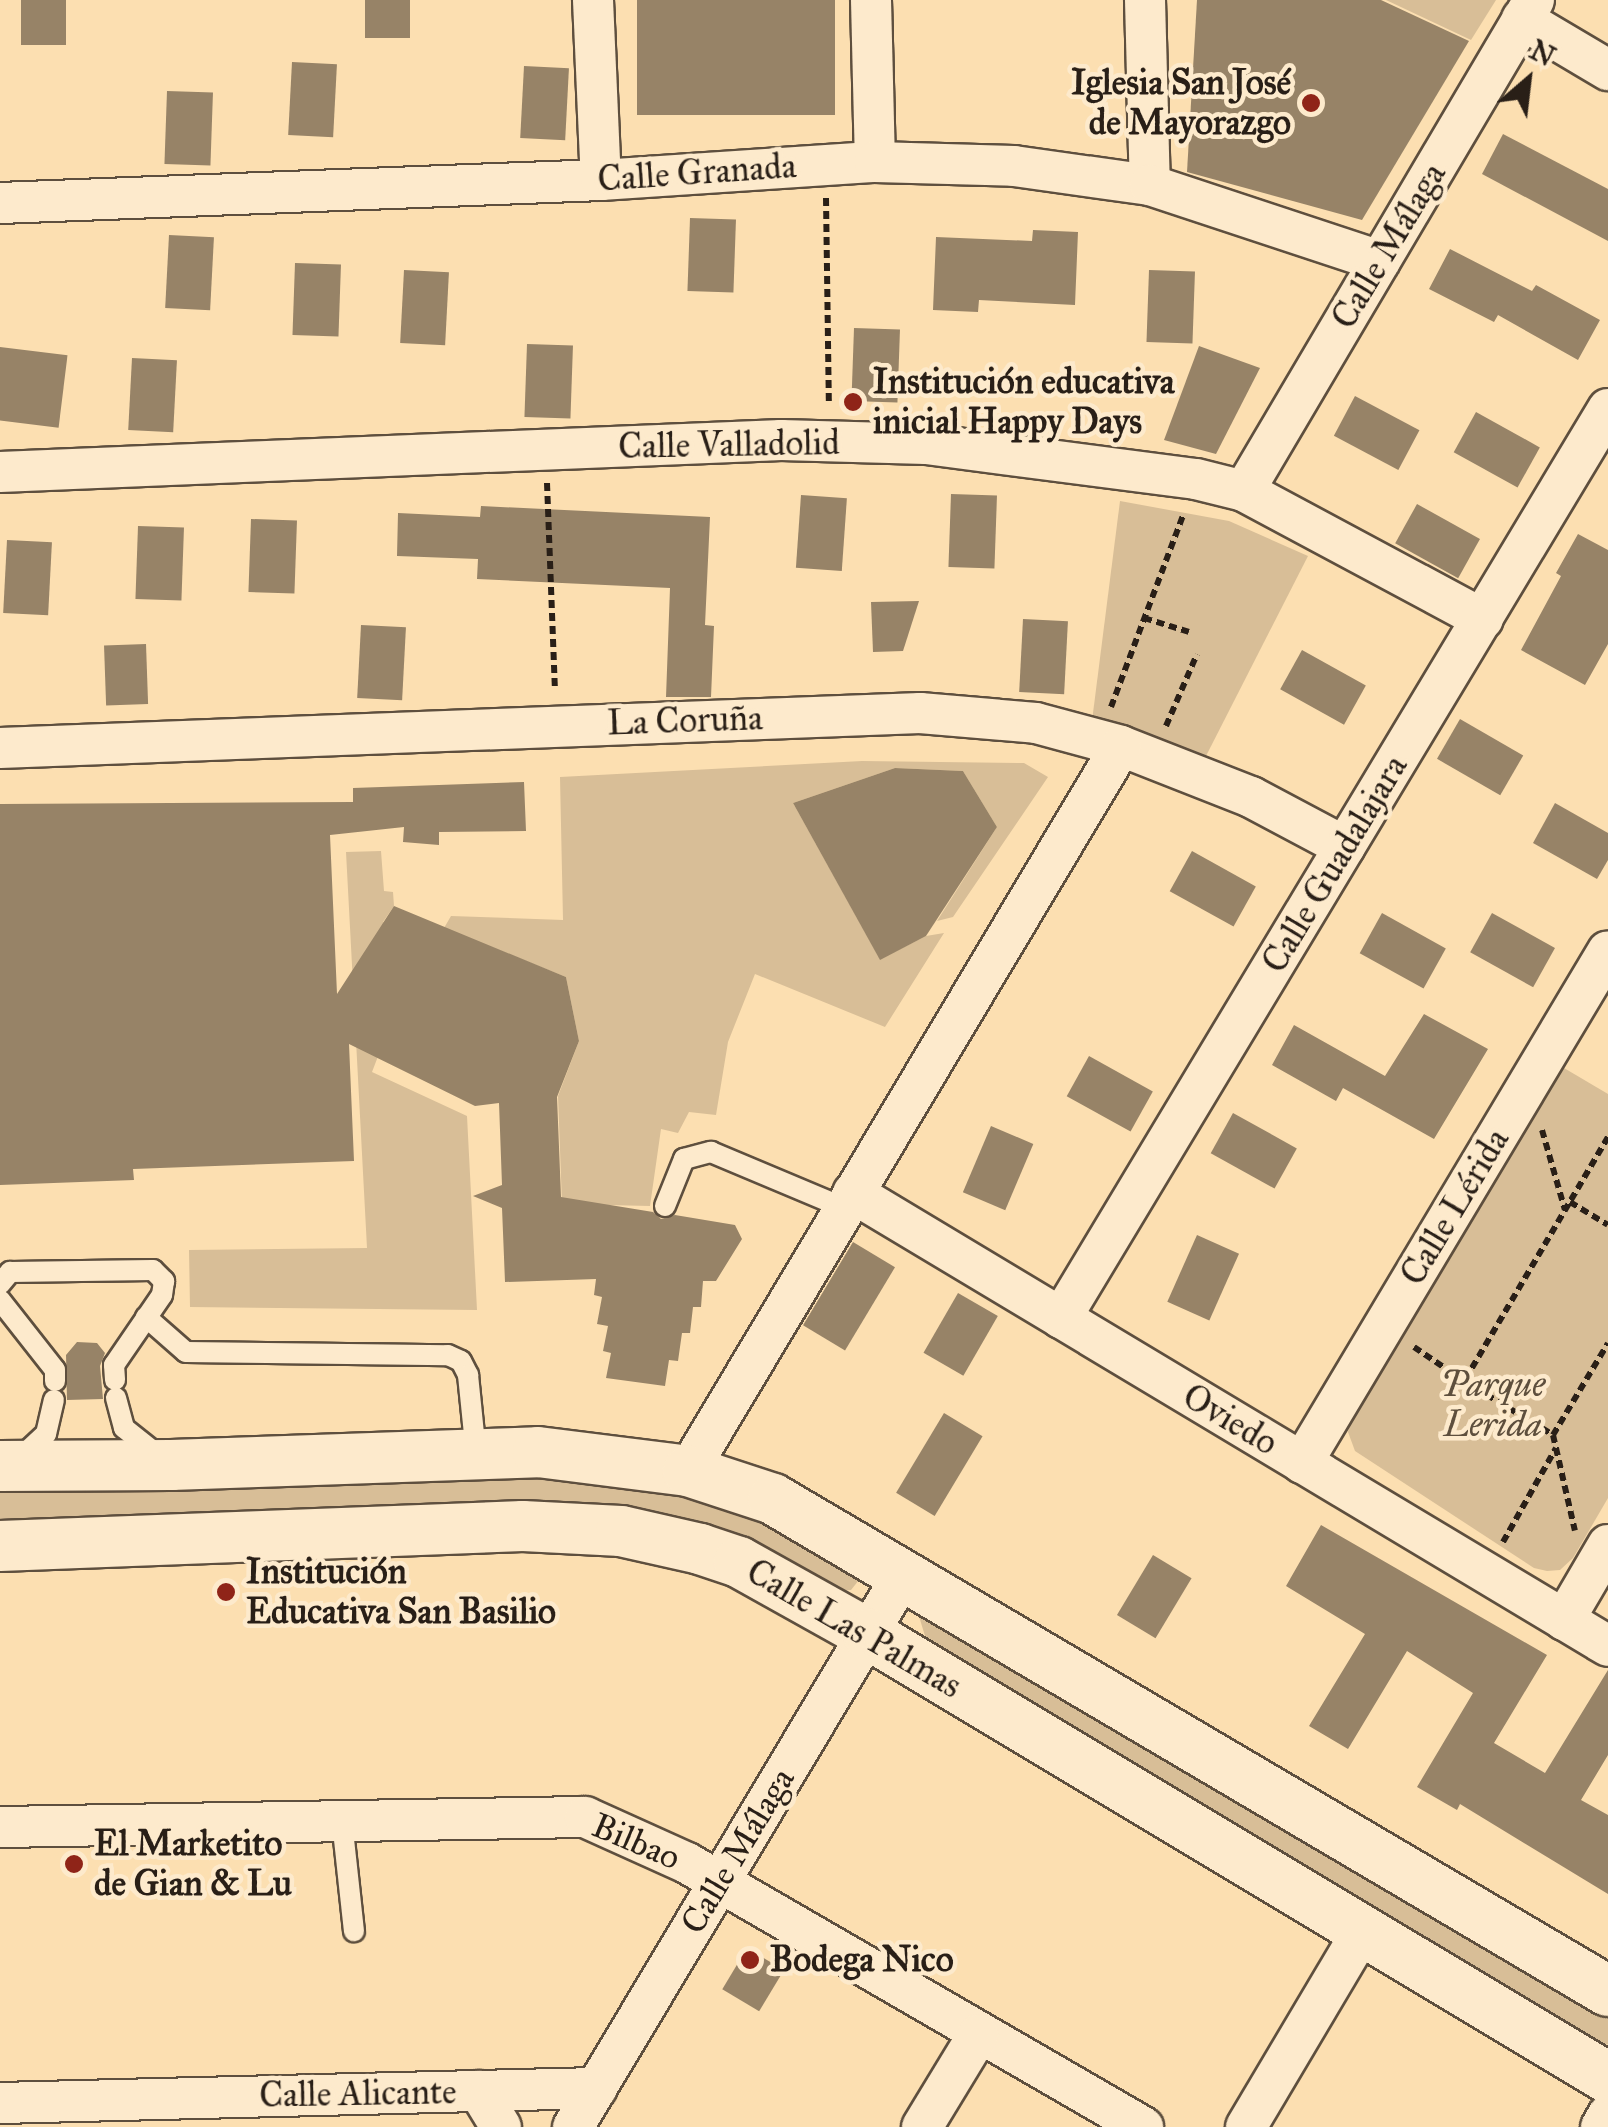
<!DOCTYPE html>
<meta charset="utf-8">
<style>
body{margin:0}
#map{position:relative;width:1608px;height:2127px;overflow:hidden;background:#fcdfb1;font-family:"IM FELL Great Primer",serif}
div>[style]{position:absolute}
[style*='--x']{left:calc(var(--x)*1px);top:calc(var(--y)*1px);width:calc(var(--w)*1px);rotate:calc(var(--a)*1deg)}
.green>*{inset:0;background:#d8be97}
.building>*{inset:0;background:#978367;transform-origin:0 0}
.path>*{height:6px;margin-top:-3px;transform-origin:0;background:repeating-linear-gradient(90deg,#291f17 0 8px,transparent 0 13px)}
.roads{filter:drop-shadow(2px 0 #5e4f3e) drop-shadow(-2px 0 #5e4f3e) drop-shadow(0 2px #5e4f3e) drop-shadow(0 -2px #5e4f3e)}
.service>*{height:20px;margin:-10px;padding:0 10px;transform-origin:10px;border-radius:10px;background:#fdeacc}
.minor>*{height:40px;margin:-20px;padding:0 20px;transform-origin:20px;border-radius:20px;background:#fdeacc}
.tertiary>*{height:50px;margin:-25px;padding:0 25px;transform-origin:25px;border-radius:25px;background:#fdeacc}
.dots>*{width:28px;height:28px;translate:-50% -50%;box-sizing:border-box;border:5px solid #fdeacc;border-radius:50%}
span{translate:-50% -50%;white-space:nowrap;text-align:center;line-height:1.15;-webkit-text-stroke:9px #fdeacc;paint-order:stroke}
.poi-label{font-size:35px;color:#291f17;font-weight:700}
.right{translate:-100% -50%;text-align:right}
.left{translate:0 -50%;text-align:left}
.street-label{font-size:35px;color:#291f17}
.park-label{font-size:35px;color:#5e4f3d;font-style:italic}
.north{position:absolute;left:1478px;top:30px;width:100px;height:100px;-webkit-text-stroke:8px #fdeacc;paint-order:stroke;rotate:28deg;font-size:28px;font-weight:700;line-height:40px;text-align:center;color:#291f17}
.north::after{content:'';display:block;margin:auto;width:35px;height:45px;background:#291f17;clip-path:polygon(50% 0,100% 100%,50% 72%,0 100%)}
</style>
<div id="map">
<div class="green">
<div style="clip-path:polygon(1386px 0,1496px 0,1471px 40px)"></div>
<div style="clip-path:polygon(1120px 501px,1229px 521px,1308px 556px,1206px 756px,1092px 721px)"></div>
<div style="clip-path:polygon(862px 761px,1024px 763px,1048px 777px,953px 917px,937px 921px,997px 827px,963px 771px,895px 768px,793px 803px,880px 959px,926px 936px,944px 933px,885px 1027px,755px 974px,728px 1042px,716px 1115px,689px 1112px,678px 1133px,661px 1129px,650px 1206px,562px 1204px,558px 1096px,579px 1041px,566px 977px,444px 928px,451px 916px,563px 920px,560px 777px)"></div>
<div style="clip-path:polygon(381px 851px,384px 891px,393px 892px,394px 906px,383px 922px,392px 928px,385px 1038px,372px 1072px,467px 1116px,477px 1310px,190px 1307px,189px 1250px,367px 1248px,346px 852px)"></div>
<div style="clip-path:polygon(1564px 1068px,1608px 1094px,1608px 1498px,1573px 1558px,1560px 1570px,1547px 1571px,1534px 1568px,1355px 1451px,1348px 1432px,1351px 1416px)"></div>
<div style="clip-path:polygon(633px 1476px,730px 1501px,861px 1567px,859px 1580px,851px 1590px,838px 1591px,740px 1551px,0 1525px,0 1485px)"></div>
<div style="clip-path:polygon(918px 1613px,1608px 2004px,1608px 2044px,1601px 2046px,925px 1636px)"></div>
</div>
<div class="building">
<div style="left:21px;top:0;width:45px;height:45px"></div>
<div style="left:365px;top:0;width:45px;height:38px"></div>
<div style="left:637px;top:0;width:198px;height:115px"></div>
<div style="clip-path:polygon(1197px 0,1381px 0,1469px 41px,1362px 220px,1187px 172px)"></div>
<div style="left:292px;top:62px;width:45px;height:73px;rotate:3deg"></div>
<div style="left:524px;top:66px;width:45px;height:72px;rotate:3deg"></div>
<div style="left:167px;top:91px;width:46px;height:73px;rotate:2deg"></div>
<div style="clip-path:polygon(1503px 134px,1608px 189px,1608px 241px,1482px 174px)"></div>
<div style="left:690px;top:218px;width:46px;height:73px;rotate:2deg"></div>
<div style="clip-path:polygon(1033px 230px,1078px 232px,1075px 305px,979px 300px,978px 312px,933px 310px,936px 237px,1032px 241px)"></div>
<div style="left:169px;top:235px;width:45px;height:73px;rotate:3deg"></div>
<div style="clip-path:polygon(1450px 249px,1532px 291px,1536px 285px,1600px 320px,1578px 360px,1498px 315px,1494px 322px,1429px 289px)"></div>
<div style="left:295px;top:263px;width:46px;height:72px;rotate:2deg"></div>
<div style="left:404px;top:270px;width:45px;height:73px;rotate:3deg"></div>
<div style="left:1149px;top:270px;width:46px;height:72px;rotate:2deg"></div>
<div style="left:854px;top:328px;width:46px;height:73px;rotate:2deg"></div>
<div style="left:527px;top:344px;width:46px;height:73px;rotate:2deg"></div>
<div style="clip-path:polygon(1199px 346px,1260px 368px,1216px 454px,1164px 440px)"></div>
<div style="left:0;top:347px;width:68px;height:73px;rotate:7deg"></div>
<div style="left:132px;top:358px;width:45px;height:72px;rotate:3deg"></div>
<div style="left:1355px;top:396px;width:73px;height:45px;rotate:28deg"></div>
<div style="left:1476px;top:412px;width:73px;height:46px;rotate:29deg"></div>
<div style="left:951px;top:494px;width:46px;height:73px;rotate:2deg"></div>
<div style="left:801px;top:495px;width:46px;height:73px;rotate:4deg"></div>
<div style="left:1417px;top:504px;width:72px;height:45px;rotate:29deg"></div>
<div style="clip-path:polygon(481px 506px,710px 517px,705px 625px,714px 626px,711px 697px,666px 697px,670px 588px,477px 579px,478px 559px,397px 556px,398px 513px,480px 517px)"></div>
<div style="left:251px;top:519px;width:46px;height:73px;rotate:2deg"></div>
<div style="left:138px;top:526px;width:46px;height:73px;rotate:2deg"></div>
<div style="clip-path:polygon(1578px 534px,1608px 550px,1608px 644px,1585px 685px,1521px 650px,1561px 576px,1556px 573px)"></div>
<div style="left:7px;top:540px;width:45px;height:73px;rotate:3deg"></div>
<div style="clip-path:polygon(919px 601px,903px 651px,873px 652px,871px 602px)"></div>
<div style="left:1023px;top:619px;width:45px;height:73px;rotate:3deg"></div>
<div style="left:361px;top:625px;width:45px;height:73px;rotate:3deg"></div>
<div style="left:146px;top:644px;width:60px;height:42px;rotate:88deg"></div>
<div style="left:1302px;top:650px;width:73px;height:45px;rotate:29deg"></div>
<div style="left:1460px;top:719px;width:73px;height:46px;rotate:30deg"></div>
<div style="clip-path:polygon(895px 768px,963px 771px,997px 827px,926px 936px,880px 960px,793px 803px)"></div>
<div style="clip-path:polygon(524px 782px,526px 831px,439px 832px,439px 845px,403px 842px,404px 827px,330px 835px,337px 994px,394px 906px,566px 977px,579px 1041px,557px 1097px,561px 1197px,653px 1212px,661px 1219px,675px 1215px,735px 1225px,742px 1239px,716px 1281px,703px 1281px,701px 1307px,693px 1307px,690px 1333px,682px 1333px,678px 1361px,669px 1360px,665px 1386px,606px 1378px,611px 1353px,603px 1351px,608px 1326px,597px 1324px,602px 1297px,594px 1295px,596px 1279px,505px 1282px,502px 1208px,473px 1196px,502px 1185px,499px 1103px,475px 1106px,349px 1044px,354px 1161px,133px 1169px,134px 1180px,0 1185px,0 804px,353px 802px,353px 788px)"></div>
<div style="clip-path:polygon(1555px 803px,1608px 833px,1608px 860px,1597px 879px,1533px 843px)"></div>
<div style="left:1192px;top:851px;width:73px;height:46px;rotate:29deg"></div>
<div style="left:1382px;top:913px;width:73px;height:46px;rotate:29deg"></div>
<div style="left:1492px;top:913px;width:72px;height:45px;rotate:29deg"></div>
<div style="clip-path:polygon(1424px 1014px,1488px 1049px,1434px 1139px,1343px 1088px,1336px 1101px,1272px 1065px,1294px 1025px,1385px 1076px)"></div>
<div style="left:1089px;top:1056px;width:73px;height:46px;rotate:29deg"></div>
<div style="left:1233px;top:1113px;width:73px;height:46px;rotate:29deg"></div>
<div style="left:991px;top:1126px;width:46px;height:72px;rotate:23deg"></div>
<div style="left:1197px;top:1235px;width:46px;height:73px;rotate:24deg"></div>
<div style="left:853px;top:1242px;width:49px;height:97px;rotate:31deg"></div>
<div style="left:958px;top:1293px;width:46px;height:69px;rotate:30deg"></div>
<div style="clip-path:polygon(77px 1342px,97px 1343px,105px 1353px,100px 1366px,103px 1399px,67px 1400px,66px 1355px)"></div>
<div style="left:944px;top:1413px;width:45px;height:93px;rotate:31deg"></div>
<div style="clip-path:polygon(1321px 1525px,1547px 1655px,1494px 1743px,1545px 1773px,1608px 1670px,1608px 1755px,1581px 1800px,1608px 1815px,1608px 1894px,1460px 1804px,1457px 1810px,1417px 1787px,1473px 1693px,1407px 1651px,1348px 1749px,1309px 1726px,1365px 1634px,1286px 1586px)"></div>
<div style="left:1153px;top:1555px;width:45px;height:70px;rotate:31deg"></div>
<div style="left:747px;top:1948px;width:43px;height:48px;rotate:31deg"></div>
</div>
<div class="path">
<div style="--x:826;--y:198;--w:207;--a:89.2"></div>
<div style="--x:547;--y:483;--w:207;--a:87.8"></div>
<div style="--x:1144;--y:618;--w:47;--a:17.3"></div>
<div style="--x:1111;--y:707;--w:207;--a:-69.4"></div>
<div style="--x:1166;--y:726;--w:78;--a:-66.7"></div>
<div style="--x:1542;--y:1130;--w:83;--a:74"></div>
<div style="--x:1608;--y:1137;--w:283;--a:120.5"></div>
<div style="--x:1464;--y:1381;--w:104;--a:31.2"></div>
<div style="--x:1553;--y:1435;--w:107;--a:-59.1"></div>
<div style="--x:1570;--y:1202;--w:44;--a:31.2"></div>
<div style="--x:1414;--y:1347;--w:60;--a:34.2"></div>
<div style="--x:1553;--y:1435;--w:98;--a:77.1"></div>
<div style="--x:1503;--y:1542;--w:108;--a:-60.6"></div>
</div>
<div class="roads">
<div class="service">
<div style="--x:665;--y:1206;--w:51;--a:-68"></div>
<div style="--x:684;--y:1159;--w:28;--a:-15"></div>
<div style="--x:711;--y:1152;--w:144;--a:22.8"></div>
<div style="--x:0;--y:1284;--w:16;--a:-50"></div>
<div style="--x:10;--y:1272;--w:143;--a:-0.8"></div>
<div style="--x:153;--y:1270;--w:16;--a:45"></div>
<div style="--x:164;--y:1281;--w:14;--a:98"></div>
<div style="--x:162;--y:1295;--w:85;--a:124.4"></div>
<div style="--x:114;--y:1365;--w:15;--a:86"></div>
<div style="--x:0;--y:1300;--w:89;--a:51.8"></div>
<div style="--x:55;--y:1370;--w:11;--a:90"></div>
<div style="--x:146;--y:1317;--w:53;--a:41.2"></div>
<div style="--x:186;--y:1352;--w:262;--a:0.7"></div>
<div style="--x:448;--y:1355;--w:14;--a:25"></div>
<div style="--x:461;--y:1361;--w:16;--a:63"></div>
<div style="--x:468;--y:1375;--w:79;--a:84.2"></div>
<div style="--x:116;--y:1398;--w:31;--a:75"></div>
<div style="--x:124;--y:1428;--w:43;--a:38.5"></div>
<div style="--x:22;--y:1456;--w:33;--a:-43"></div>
<div style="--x:46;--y:1434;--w:35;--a:-77"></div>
<div style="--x:342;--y:1821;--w:111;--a:83.8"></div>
</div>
<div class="minor">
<div style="--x:593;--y:0;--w:180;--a:87.5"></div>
<div style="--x:871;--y:0;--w:162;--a:88.6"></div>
<div style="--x:1145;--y:0;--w:185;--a:88.5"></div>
<div style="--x:1522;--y:19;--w:100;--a:30.7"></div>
<div style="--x:0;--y:203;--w:601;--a:-2.19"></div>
<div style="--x:601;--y:180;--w:275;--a:-3.8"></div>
<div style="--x:875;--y:162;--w:139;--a:1.6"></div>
<div style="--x:1014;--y:166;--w:137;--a:8"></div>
<div style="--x:1150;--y:185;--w:242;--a:18.3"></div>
<div style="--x:0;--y:472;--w:782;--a:-2.35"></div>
<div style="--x:781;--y:440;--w:145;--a:1.6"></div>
<div style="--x:926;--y:444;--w:272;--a:7.4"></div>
<div style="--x:1196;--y:479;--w:49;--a:14"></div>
<div style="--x:1244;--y:491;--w:271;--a:28.2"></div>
<div style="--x:1244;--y:491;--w:570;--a:-59.43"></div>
<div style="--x:0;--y:748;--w:921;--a:-2.18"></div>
<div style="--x:920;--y:713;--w:116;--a:4.9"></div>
<div style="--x:1036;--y:723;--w:88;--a:15.1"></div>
<div style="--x:1121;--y:746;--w:140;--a:21.4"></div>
<div style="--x:1251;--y:797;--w:106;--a:28"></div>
<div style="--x:853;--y:1193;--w:880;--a:30.96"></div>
<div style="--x:1061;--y:1318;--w:1061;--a:-58.96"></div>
<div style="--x:1302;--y:1463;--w:596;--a:-59.14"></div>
<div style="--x:688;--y:1471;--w:844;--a:-59.15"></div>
<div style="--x:1564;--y:1620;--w:87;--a:-59.6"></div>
<div style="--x:0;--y:1827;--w:585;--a:-0.98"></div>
<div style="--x:585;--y:1817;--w:112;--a:24.3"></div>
<div style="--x:687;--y:1863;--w:527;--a:30.07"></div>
<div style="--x:479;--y:2091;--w:42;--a:58.6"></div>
<div style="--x:0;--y:2103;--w:597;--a:-1.44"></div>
<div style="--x:573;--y:2127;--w:643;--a:-59.13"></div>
<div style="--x:922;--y:2127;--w:108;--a:-58.7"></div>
<div style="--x:1246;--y:2127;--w:227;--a:-59.3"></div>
<div style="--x:1601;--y:2127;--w:14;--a:-60"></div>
</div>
<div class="tertiary">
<div style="--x:0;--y:1466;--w:171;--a:-0.3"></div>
<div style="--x:171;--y:1465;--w:367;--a:-2"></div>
<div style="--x:538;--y:1452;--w:151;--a:7.2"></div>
<div style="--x:688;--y:1471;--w:89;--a:18.2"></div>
<div style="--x:773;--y:1499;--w:969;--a:30.51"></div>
<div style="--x:0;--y:1546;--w:523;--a:-2.19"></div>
<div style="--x:523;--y:1526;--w:98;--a:2.9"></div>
<div style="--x:621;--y:1531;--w:81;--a:12.8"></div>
<div style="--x:700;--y:1549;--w:41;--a:18.4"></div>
<div style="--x:739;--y:1562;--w:148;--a:29.2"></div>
<div style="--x:868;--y:1634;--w:863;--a:30.96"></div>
</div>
</div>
<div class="dots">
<div style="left:1311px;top:103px;background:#8f2418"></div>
<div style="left:853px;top:402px;background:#8f2418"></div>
<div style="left:226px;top:1592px;background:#8f2418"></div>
<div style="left:74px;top:1864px;background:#8f2418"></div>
<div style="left:750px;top:1960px;background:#8f2418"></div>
</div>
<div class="poi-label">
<span class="right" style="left:1291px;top:103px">Iglesia San José<br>de Mayorazgo</span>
<span class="left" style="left:873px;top:402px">Institución educativa<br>inicial Happy Days</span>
<span class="left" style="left:246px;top:1592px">Institución<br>Educativa San Basilio</span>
<span class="left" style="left:94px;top:1864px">El Marketito<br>de Gian &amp; Lu</span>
<span class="left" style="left:770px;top:1960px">Bodega Nico</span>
</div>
<div class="street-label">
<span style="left:697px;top:173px;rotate:-4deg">Calle Granada</span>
<span style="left:1389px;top:246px;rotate:-59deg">Calle Málaga</span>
<span style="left:729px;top:445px;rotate:-1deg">Calle Valladolid</span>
<span style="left:685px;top:721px;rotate:-2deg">La Coruña</span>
<span style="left:1335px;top:864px;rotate:-59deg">Calle Guadalajara</span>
<span style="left:1455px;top:1207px;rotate:-59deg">Calle Lérida</span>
<span style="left:1230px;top:1420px;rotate:31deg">Oviedo</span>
<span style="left:854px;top:1629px;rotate:30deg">Calle Las Palmas</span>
<span style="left:636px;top:1842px;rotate:23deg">Bilbao</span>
<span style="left:738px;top:1851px;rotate:-59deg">Calle Málaga</span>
<span style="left:358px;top:2094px;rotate:-1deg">Calle Alicante</span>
</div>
<div class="park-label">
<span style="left:1493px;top:1405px">Parque<br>Lerida</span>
</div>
<div class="north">N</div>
</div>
